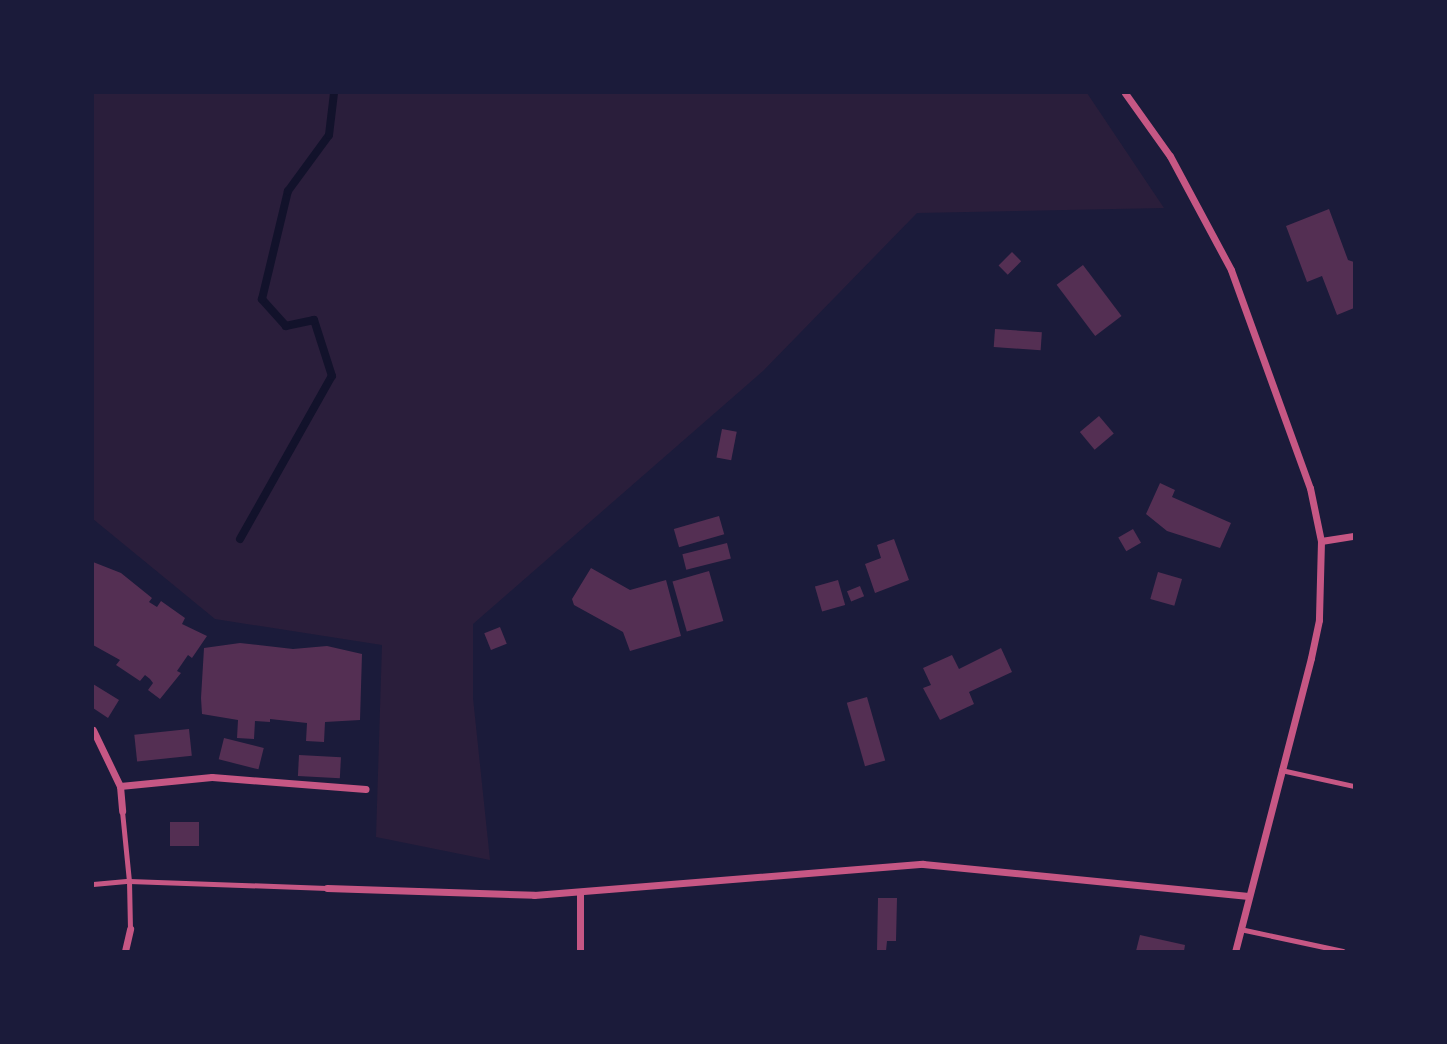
<!DOCTYPE html>
<style>
body{margin:0}
#map{position:relative;width:1447px;height:1044px;overflow:hidden;background:#1b1b3a;font-family:Spectral,serif}
div>[style]{position:absolute}
[style*='--x']{left:calc(var(--x)*1px);top:calc(var(--y)*1px);width:calc(var(--w)*1px);rotate:calc(var(--a)*1deg)}
.green>*{inset:0;background:#2a1e3b}
.stream>*{height:8px;margin:-4px;padding:0 4px;transform-origin:4px;border-radius:4px;background:#12122b}
.building>*{inset:0;background:#542f53;transform-origin:0 0}
.service>*{height:5px;margin:-2.5px;padding:0 2.5px;transform-origin:2.5px;border-radius:2.5px;background:#c65784}
.minor>*{height:7px;margin:-3.5px;padding:0 3.5px;transform-origin:3.5px;border-radius:3.5px;background:#c65784}
span{translate:-50% -50%;white-space:nowrap;text-align:center;line-height:1.15;-webkit-text-stroke:7px #1b1b3a;paint-order:stroke}
.frame{position:absolute;inset:0;border:94px solid #1b1b3a;pointer-events:none}
</style>
<div id="map">
<div class="green">
<div style="clip-path:polygon(93px 93px,1087px 93px,1164px 208px,917px 213px,763px 371px,473px 624px,473px 698px,490px 860px,376px 837px,382px 645px,215px 619px,93px 519px)"></div>
</div>
<div class="stream">
<div style="--x:240;--y:539;--w:187;--a:-60.6"></div>
<div style="--x:332;--y:376;--w:59;--a:-107.8"></div>
<div style="--x:314;--y:320;--w:29;--a:168"></div>
<div style="--x:286;--y:326;--w:36;--a:-132"></div>
<div style="--x:262;--y:299;--w:111;--a:-76.5"></div>
<div style="--x:288;--y:191;--w:69;--a:-53.8"></div>
<div style="--x:329;--y:135;--w:42;--a:-83.2"></div>
</div>
<div class="building">
<div style="clip-path:polygon(1329px 209px,1348px 260px,1354px 262px,1354px 308px,1337px 315px,1322px 276px,1307px 282px,1286px 226px)"></div>
<div style="left:1012px;top:252px;width:13px;height:19px;rotate:45deg"></div>
<div style="left:1083px;top:265px;width:64px;height:33px;rotate:53deg"></div>
<div style="left:995px;top:329px;width:47px;height:18px;rotate:4deg"></div>
<div style="left:1099px;top:416px;width:23px;height:25px;rotate:50deg"></div>
<div style="left:722px;top:429px;width:15px;height:29px;rotate:11deg"></div>
<div style="clip-path:polygon(1160px 483px,1175px 490px,1172px 497px,1231px 523px,1220px 548px,1167px 531px,1146px 514px)"></div>
<div style="left:719px;top:516px;width:19px;height:47px;rotate:74deg"></div>
<div style="left:1133px;top:529px;width:16px;height:17px;rotate:60deg"></div>
<div style="clip-path:polygon(894px 539px,909px 580px,875px 593px,865px 564px,881px 558px,877px 545px)"></div>
<div style="left:727px;top:543px;width:16px;height:46px;rotate:76deg"></div>
<div style="clip-path:polygon(93px 562px,121px 573px,152px 598px,149px 602px,157px 607px,161px 601px,185px 618px,182px 624px,207px 636px,192px 658px,188px 655px,177px 671px,181px 673px,160px 699px,148px 690px,153px 683px,150px 679px,145px 675px,140px 681px,116px 665px,120px 660px,93px 645px)"></div>
<div style="clip-path:polygon(591px 568px,630px 590px,666px 580px,681px 636px,630px 651px,623px 632px,574px 605px,572px 599px)"></div>
<div style="left:709px;top:571px;width:52px;height:38px;rotate:74deg"></div>
<div style="left:1158px;top:572px;width:25px;height:28px;rotate:16deg"></div>
<div style="left:838px;top:580px;width:26px;height:24px;rotate:74deg"></div>
<div style="left:860px;top:586px;width:11px;height:14px;rotate:68deg"></div>
<div style="left:500px;top:627px;width:18px;height:17px;rotate:68deg"></div>
<div style="clip-path:polygon(240px 643px,293px 649px,327px 646px,362px 654px,360px 720px,325px 722px,324px 742px,306px 741px,307px 723px,270px 719px,270px 722px,255px 721px,254px 739px,237px 738px,238px 720px,202px 714px,201px 698px,204px 648px)"></div>
<div style="clip-path:polygon(1001px 648px,1012px 672px,969px 692px,974px 704px,940px 720px,923px 688px,931px 685px,923px 668px,952px 655px,959px 669px)"></div>
<div style="clip-path:polygon(93px 684px,119px 700px,108px 718px,93px 708px)"></div>
<div style="left:867px;top:697px;width:66px;height:21px;rotate:74deg"></div>
<div style="left:189px;top:729px;width:27px;height:55px;rotate:84deg"></div>
<div style="left:224px;top:738px;width:41px;height:22px;rotate:14deg"></div>
<div style="left:299px;top:755px;width:42px;height:21px;rotate:3deg"></div>
<div style="left:170px;top:822px;width:29px;height:24px"></div>
<div style="clip-path:polygon(878px 898px,897px 898px,896px 941px,887px 941px,886px 951px,877px 951px)"></div>
<div style="clip-path:polygon(1140px 935px,1185px 945px,1184px 951px,1136px 951px)"></div>
</div>
<div class="service">
<div style="--x:1281;--y:770;--w:75;--a:12.4"></div>
<div style="--x:122;--y:811;--w:70;--a:84.3"></div>
<div style="--x:129;--y:881;--w:198;--a:2"></div>
<div style="--x:93;--y:884;--w:36;--a:-5"></div>
<div style="--x:129;--y:881;--w:48;--a:88.8"></div>
<div style="--x:1240;--y:929;--w:105;--a:12.1"></div>
</div>
<div class="minor">
<div style="--x:1125;--y:93;--w:77;--a:54.5"></div>
<div style="--x:1170;--y:156;--w:129;--a:61.8"></div>
<div style="--x:1231;--y:270;--w:232;--a:70.1"></div>
<div style="--x:1310;--y:488;--w:54;--a:78.3"></div>
<div style="--x:1321;--y:541;--w:79;--a:91.5"></div>
<div style="--x:1319;--y:620;--w:39;--a:102"></div>
<div style="--x:1311;--y:658;--w:303;--a:104.5"></div>
<div style="--x:1321;--y:541;--w:33;--a:-9"></div>
<div style="--x:93;--y:730;--w:62;--a:64.3"></div>
<div style="--x:120;--y:786;--w:92;--a:-5.6"></div>
<div style="--x:212;--y:777;--w:154;--a:4.5"></div>
<div style="--x:120;--y:786;--w:25;--a:85"></div>
<div style="--x:327;--y:888;--w:207;--a:1.9"></div>
<div style="--x:534;--y:895;--w:390;--a:-4.6"></div>
<div style="--x:923;--y:864;--w:327;--a:5.6"></div>
<div style="--x:580;--y:892;--w:59;--a:90"></div>
<div style="--x:125;--y:951;--w:23;--a:-77"></div>
</div>
<div class="frame"></div>
</div>
